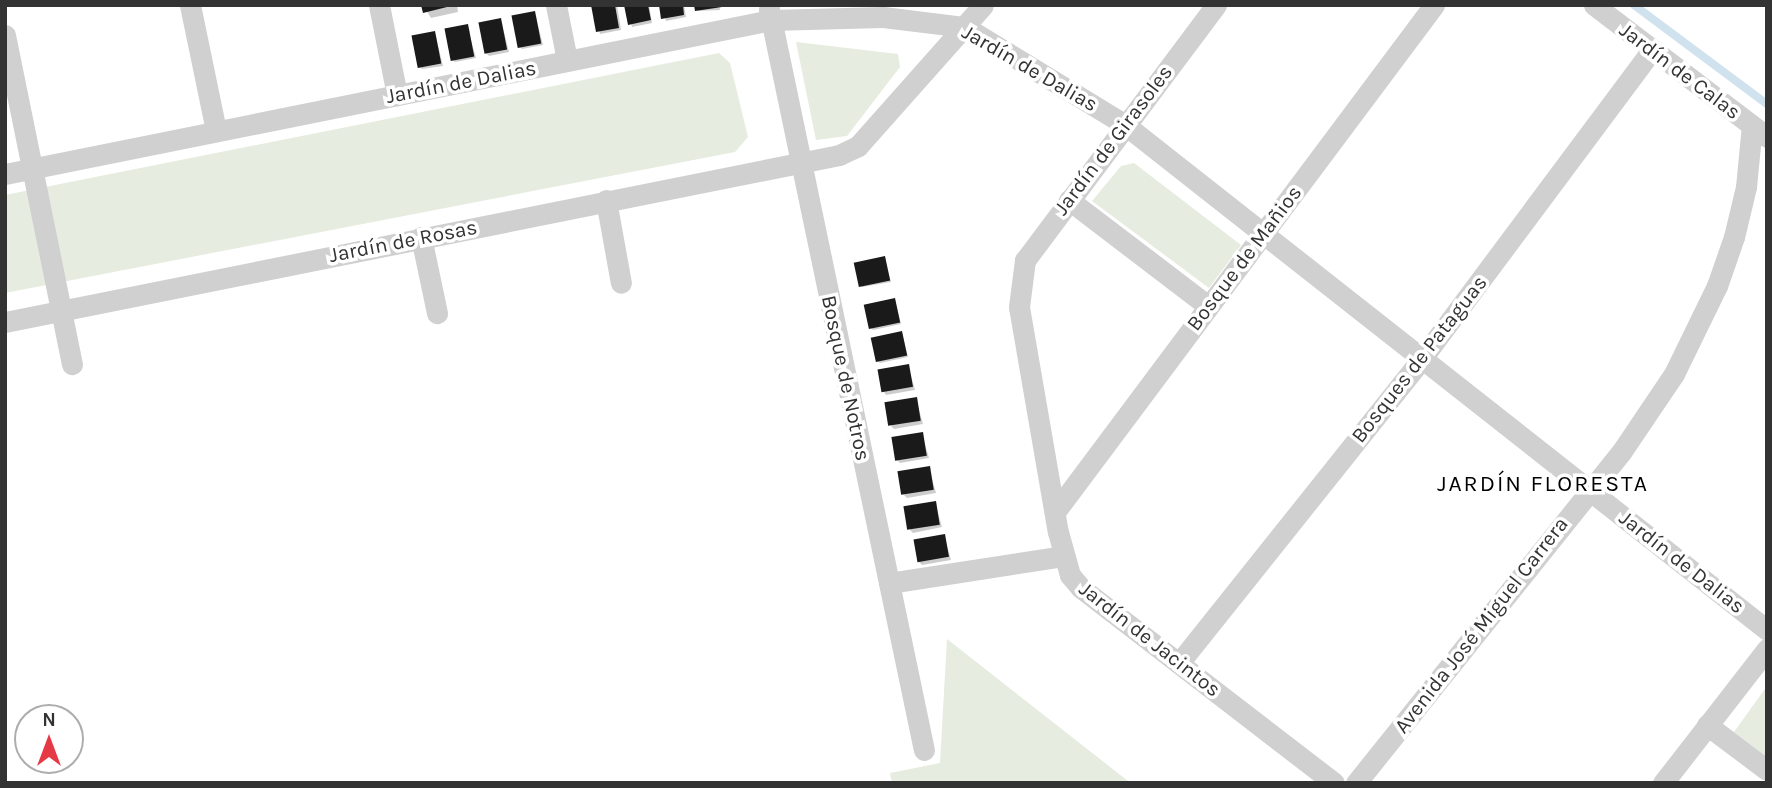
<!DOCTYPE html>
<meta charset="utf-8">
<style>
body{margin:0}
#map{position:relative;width:1772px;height:788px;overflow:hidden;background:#fff;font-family:Karla,sans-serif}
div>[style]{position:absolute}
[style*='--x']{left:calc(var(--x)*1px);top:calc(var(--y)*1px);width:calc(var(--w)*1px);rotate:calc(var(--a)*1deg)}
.green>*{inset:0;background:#e6ecdf}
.shadow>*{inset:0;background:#0003}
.stream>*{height:8px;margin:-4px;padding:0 4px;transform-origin:4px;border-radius:4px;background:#cfe2ee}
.building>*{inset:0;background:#1a1a1a;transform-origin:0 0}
.minor>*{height:21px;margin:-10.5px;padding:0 10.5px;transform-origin:10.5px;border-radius:10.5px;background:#d0d0d0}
span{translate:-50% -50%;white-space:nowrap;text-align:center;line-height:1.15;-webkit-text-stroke:7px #fff;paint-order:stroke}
.street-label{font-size:21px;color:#333}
.neighbourhood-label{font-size:23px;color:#000;letter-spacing:2px}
.frame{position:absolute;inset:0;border:7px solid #333;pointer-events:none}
.north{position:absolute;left:14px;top:704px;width:70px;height:70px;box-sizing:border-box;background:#fff;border:2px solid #adadad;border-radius:50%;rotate:0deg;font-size:19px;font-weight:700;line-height:28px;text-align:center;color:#333}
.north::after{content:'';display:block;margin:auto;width:24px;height:32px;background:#e63946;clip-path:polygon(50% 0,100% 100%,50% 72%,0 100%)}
</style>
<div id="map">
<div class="green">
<div style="clip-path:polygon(796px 42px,898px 54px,900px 67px,847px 136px,816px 140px)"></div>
<div style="clip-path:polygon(719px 53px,730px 63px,748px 137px,735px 152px,5px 293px,5px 195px)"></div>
<div style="clip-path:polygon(1134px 163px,1241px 245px,1209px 288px,1092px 201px,1121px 166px)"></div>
<div style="clip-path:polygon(947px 639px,1128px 781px,892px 783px,890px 773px,940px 763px)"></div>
<div style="clip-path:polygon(1767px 686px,1767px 757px,1734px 732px)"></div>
</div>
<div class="shadow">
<div style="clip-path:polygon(423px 5px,457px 5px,458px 12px,431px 18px)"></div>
<div style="clip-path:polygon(593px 5px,617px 5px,621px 30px,600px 34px)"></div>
<div style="clip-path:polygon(626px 5px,649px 5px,652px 23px,632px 27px)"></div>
<div style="clip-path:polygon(661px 5px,684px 5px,686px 17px,666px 21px)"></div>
<div style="clip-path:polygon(719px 5px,720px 10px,696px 11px)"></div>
<div style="clip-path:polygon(535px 13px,543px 45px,522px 49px,520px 47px)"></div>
<div style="clip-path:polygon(501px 20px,509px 52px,489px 56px,486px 53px)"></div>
<div style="clip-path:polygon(467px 26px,476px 58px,455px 62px,452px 59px)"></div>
<div style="clip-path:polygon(435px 33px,443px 66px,422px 69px,419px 66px)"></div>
<div style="clip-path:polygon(884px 258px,891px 282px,862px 287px,860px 285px)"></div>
<div style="clip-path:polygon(895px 300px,901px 324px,873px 330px,870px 327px)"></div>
<div style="clip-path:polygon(902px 333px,908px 357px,880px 363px,877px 360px)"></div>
<div style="clip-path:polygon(908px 365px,915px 390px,886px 395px,884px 392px)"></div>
<div style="clip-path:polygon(916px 399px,923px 424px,894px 429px,891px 426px)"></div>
<div style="clip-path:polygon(922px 434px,929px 458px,900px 463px,897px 460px)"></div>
<div style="clip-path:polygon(929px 468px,936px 493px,907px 498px,904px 495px)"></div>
<div style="clip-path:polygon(935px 503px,942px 527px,913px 533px,910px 530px)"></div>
<div style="clip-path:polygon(944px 535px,951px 560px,922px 565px,919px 562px)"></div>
</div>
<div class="stream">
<div style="--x:1634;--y:5;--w:166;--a:36.7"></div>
</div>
<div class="building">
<div style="clip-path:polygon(421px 5px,451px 5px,451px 6px,423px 13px)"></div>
<div style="clip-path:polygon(591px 5px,615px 5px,619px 28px,596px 32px)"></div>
<div style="clip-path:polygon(624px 5px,648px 5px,651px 20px,628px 25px)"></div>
<div style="clip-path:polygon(659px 5px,683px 5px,684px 15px,661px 19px)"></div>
<div style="clip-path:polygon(694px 5px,722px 5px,722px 7px,695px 11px)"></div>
<div style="left:535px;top:11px;width:33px;height:24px;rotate:79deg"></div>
<div style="left:501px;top:18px;width:32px;height:23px;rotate:79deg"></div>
<div style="left:468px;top:24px;width:33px;height:24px;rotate:79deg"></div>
<div style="left:435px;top:31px;width:33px;height:24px;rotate:79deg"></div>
<div style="left:885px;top:256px;width:25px;height:32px;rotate:78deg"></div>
<div style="left:895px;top:298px;width:25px;height:32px;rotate:78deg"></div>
<div style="left:902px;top:331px;width:25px;height:32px;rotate:78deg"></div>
<div style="left:909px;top:364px;width:23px;height:32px;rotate:80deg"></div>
<div style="left:917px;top:397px;width:24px;height:33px;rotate:81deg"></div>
<div style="left:923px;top:432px;width:24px;height:32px;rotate:81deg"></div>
<div style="left:930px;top:466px;width:24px;height:33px;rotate:81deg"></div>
<div style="left:936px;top:501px;width:24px;height:33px;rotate:81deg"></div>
<div style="left:945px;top:534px;width:23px;height:32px;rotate:80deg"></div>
</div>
<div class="minor">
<div style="--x:190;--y:5;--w:129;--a:78.3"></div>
<div style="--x:379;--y:5;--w:92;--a:78.7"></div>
<div style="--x:556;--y:5;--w:56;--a:78.7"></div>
<div style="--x:1216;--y:5;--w:319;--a:126.8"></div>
<div style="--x:1025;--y:260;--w:47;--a:97.3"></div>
<div style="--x:1019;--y:307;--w:228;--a:80.2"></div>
<div style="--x:1058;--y:532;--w:45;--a:74.4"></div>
<div style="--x:1070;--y:575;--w:17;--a:50"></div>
<div style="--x:1081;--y:588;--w:319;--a:37.6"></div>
<div style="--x:1594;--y:5;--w:218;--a:37.3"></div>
<div style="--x:769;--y:9;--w:757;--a:78.19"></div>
<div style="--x:5;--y:35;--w:336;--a:78.5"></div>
<div style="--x:5;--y:174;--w:781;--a:-11.37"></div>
<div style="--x:771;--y:20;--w:112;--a:-1.5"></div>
<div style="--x:883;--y:17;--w:83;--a:7"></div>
<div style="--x:965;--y:27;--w:186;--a:31.4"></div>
<div style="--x:1124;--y:124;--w:818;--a:38.2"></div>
<div style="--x:606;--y:200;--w:84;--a:79.8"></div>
<div style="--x:1069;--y:200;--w:175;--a:37.3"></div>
<div style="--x:421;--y:237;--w:78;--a:78.1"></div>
<div style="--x:5;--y:322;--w:851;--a:-11.32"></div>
<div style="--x:839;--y:155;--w:21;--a:-25"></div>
<div style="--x:858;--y:146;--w:188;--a:-48.4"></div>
<div style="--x:1055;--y:512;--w:633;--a:-53.22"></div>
<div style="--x:889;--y:583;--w:176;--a:-8.8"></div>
<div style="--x:1179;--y:663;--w:391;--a:-51.4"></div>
<div style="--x:1423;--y:357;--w:383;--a:-53.3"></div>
<div style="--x:1707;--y:725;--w:75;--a:36.9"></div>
<div style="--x:1356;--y:783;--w:425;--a:-51.3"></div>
<div style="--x:1622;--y:451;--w:93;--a:-56"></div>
<div style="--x:1674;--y:374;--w:98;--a:-64"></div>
<div style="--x:1717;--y:286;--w:52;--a:-70.9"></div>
<div style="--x:1734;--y:237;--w:51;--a:-76.5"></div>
<div style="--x:1746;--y:187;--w:62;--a:-84.5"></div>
<div style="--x:1663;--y:783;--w:170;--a:-52.2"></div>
</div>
<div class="street-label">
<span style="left:1030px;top:68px;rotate:30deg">Jardín de Dalias</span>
<span style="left:1680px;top:71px;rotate:37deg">Jardín de Calas</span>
<span style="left:461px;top:82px;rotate:-11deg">Jardín de Dalias</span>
<span style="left:1113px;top:140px;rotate:-53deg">Jardín de Girasoles</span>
<span style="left:403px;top:241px;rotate:-11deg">Jardín de Rosas</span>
<span style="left:1244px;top:258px;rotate:-53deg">Bosque de Mañios</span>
<span style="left:1419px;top:359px;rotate:-52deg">Bosques de Pataguas</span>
<span style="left:846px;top:378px;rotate:78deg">Bosque de Notros</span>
<span style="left:1682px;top:562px;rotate:38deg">Jardín de Dalias</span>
<span style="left:1481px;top:625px;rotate:-52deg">Avenida José Miguel Carrera</span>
<span style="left:1150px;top:639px;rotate:38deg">Jardín de Jacintos</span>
</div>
<div class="neighbourhood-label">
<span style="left:1543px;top:484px">JARDÍN FLORESTA</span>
</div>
<div class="frame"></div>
<div class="north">N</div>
</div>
